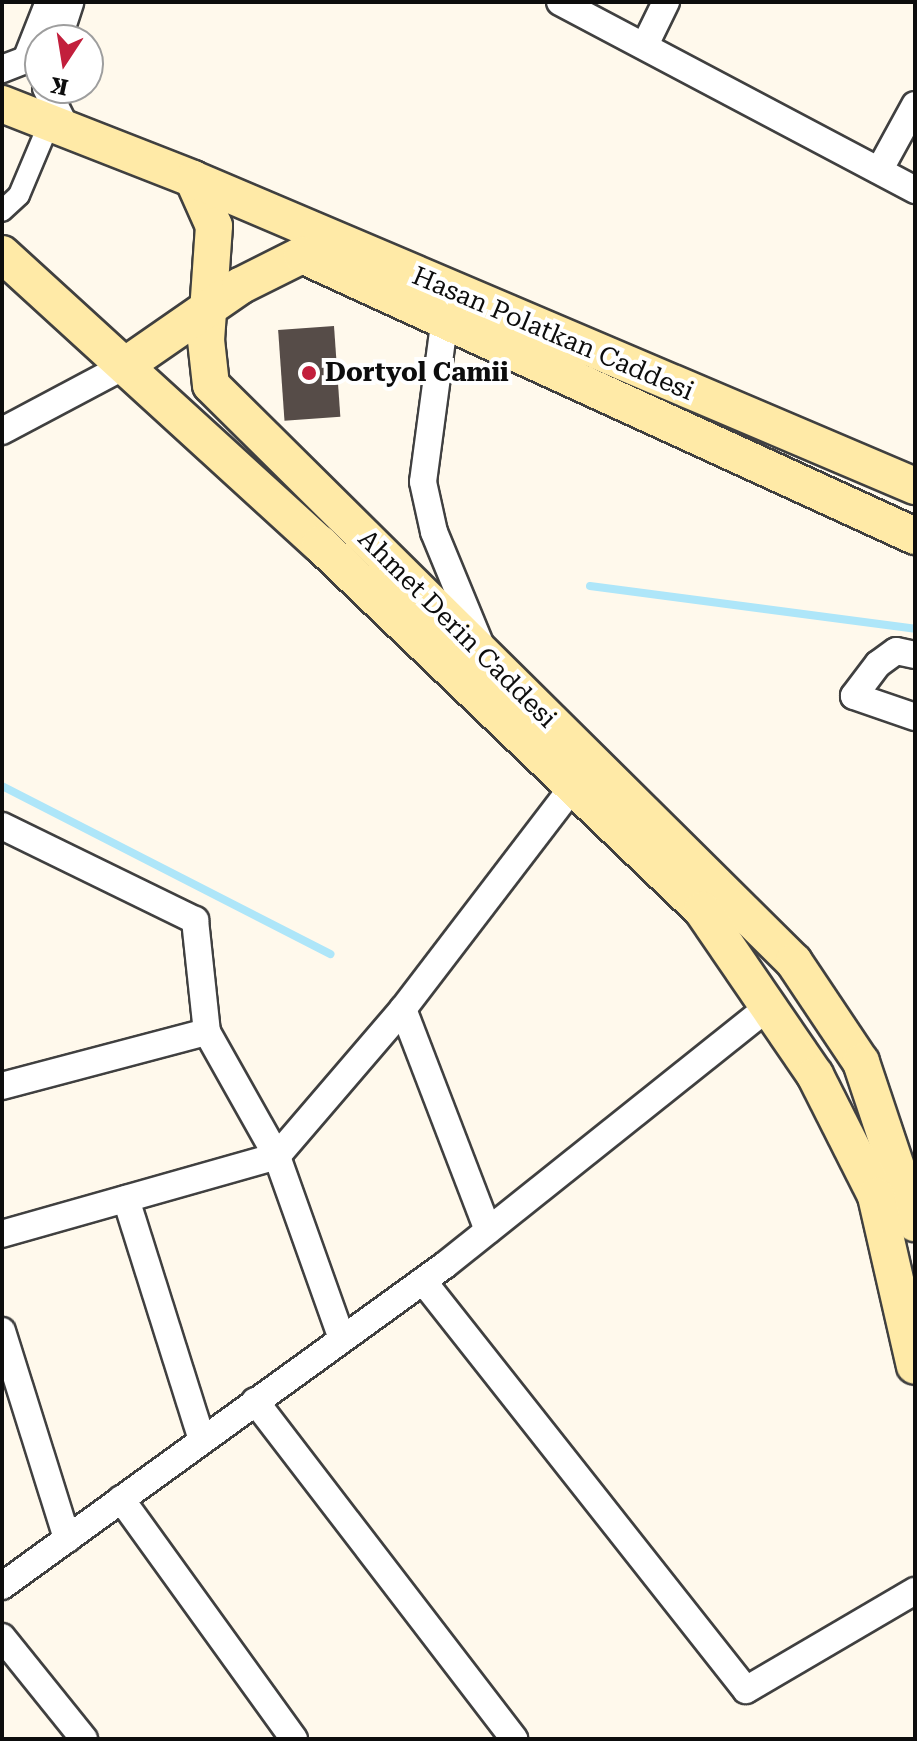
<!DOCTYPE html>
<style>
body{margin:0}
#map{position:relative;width:917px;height:1741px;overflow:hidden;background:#fff9ec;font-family:"Roboto Serif",serif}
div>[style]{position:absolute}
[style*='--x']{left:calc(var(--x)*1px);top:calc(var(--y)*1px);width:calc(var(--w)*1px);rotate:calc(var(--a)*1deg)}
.stream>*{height:8px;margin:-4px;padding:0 4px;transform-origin:4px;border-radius:4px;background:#aee6f9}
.building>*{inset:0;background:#564c48;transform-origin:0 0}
.roads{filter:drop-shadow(2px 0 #404040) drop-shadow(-2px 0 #404040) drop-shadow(0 2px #404040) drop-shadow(0 -2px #404040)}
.pedestrian>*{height:20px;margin:-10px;padding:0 10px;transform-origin:10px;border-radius:10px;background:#fff}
.minor>*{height:26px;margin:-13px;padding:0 13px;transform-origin:13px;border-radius:13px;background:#fff}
.secondary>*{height:36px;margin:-18px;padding:0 18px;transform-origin:18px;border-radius:18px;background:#ffeaa7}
.dots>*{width:22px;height:22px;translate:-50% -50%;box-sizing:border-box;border:4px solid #fff;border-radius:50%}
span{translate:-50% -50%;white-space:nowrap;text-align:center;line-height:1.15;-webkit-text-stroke:8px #fff;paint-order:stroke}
.street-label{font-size:26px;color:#0d0d0d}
.poi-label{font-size:26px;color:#0d0d0d;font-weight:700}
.left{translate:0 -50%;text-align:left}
.frame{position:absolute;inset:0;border:4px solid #0d0d0d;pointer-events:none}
.north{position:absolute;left:24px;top:24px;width:80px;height:80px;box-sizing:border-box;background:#fff;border:2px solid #9e9e9e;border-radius:50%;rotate:192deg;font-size:22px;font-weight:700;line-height:32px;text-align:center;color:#0d0d0d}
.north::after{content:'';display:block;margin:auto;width:28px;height:36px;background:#c21f3c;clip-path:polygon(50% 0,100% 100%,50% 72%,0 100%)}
</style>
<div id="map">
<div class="stream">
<div style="--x:590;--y:586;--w:328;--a:7.5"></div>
<div style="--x:2;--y:786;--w:369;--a:27.1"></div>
</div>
<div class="building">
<div style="left:334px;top:326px;width:91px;height:56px;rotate:86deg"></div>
</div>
<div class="roads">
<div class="pedestrian">
<div style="--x:2;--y:211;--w:23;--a:-43"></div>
<div style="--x:19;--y:195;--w:116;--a:-67.2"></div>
</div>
<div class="minor">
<div style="--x:560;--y:2;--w:402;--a:27.9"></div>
<div style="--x:58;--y:40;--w:40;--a:-72"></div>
<div style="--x:645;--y:45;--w:48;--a:-64"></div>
<div style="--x:2;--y:69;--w:26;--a:-21"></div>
<div style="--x:26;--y:60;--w:62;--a:-68.4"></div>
<div style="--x:46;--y:88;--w:47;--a:63.4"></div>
<div style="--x:880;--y:169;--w:73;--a:-61.3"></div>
<div style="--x:445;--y:317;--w:166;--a:97.6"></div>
<div style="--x:423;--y:482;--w:51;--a:77.6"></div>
<div style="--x:434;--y:532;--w:123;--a:67.6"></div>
<div style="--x:2;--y:431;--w:140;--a:-28"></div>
<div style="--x:915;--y:655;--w:19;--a:-168"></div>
<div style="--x:896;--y:651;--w:22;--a:144"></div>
<div style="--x:878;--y:664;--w:40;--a:127"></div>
<div style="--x:854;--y:696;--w:65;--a:19"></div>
<div style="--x:2;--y:826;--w:215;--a:26"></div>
<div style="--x:195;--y:920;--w:113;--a:83.9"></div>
<div style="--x:403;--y:1009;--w:237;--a:69"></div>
<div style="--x:2;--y:1086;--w:212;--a:-14.8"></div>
<div style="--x:207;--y:1032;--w:142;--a:60.6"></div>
<div style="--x:277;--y:1156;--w:286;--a:164.2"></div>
<div style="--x:126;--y:1199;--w:253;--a:72.5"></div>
<div style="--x:423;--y:1281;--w:521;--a:51.7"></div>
<div style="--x:746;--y:1690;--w:196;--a:-30.4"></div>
<div style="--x:2;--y:1331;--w:218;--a:72.6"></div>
<div style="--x:342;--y:1339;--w:194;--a:-109.6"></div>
<div style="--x:277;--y:1156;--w:194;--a:-49.4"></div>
<div style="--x:403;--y:1009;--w:280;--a:-52.6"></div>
<div style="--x:255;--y:1401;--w:426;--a:52.5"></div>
<div style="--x:121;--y:1499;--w:296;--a:54.2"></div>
<div style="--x:2;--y:1586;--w:547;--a:-35.93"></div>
<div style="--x:445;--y:1265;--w:413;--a:-38.6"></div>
<div style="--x:2;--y:1637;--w:131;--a:51.2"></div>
</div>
<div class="secondary">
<div style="--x:2;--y:104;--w:205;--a:21.4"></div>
<div style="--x:193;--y:179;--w:51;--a:65.9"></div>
<div style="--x:214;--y:226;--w:114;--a:94"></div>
<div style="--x:206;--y:340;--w:45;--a:83.7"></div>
<div style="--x:211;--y:385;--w:820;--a:44.7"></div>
<div style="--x:794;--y:962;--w:120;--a:56.2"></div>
<div style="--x:861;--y:1062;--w:170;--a:71.5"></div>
<div style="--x:193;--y:179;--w:785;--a:23.04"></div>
<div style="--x:2;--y:254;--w:430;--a:42.4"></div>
<div style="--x:320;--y:544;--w:529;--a:43.77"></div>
<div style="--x:702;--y:910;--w:200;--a:55.6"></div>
<div style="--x:815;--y:1075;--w:136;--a:63.2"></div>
<div style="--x:876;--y:1196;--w:174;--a:77.1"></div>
<div style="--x:126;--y:365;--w:139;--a:-34.7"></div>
<div style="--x:240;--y:286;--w:69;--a:-26.6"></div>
<div style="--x:302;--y:255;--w:674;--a:24.63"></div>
</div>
</div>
<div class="dots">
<div style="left:309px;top:373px;background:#c21f3c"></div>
</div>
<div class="street-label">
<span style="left:553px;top:334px;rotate:23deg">Hasan Polatkan Caddesi</span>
<span style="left:457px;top:629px;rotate:45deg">Ahmet Derin Caddesi</span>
</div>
<div class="poi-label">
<span class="left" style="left:325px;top:373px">Dortyol Camii</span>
</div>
<div class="frame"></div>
<div class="north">K</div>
</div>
